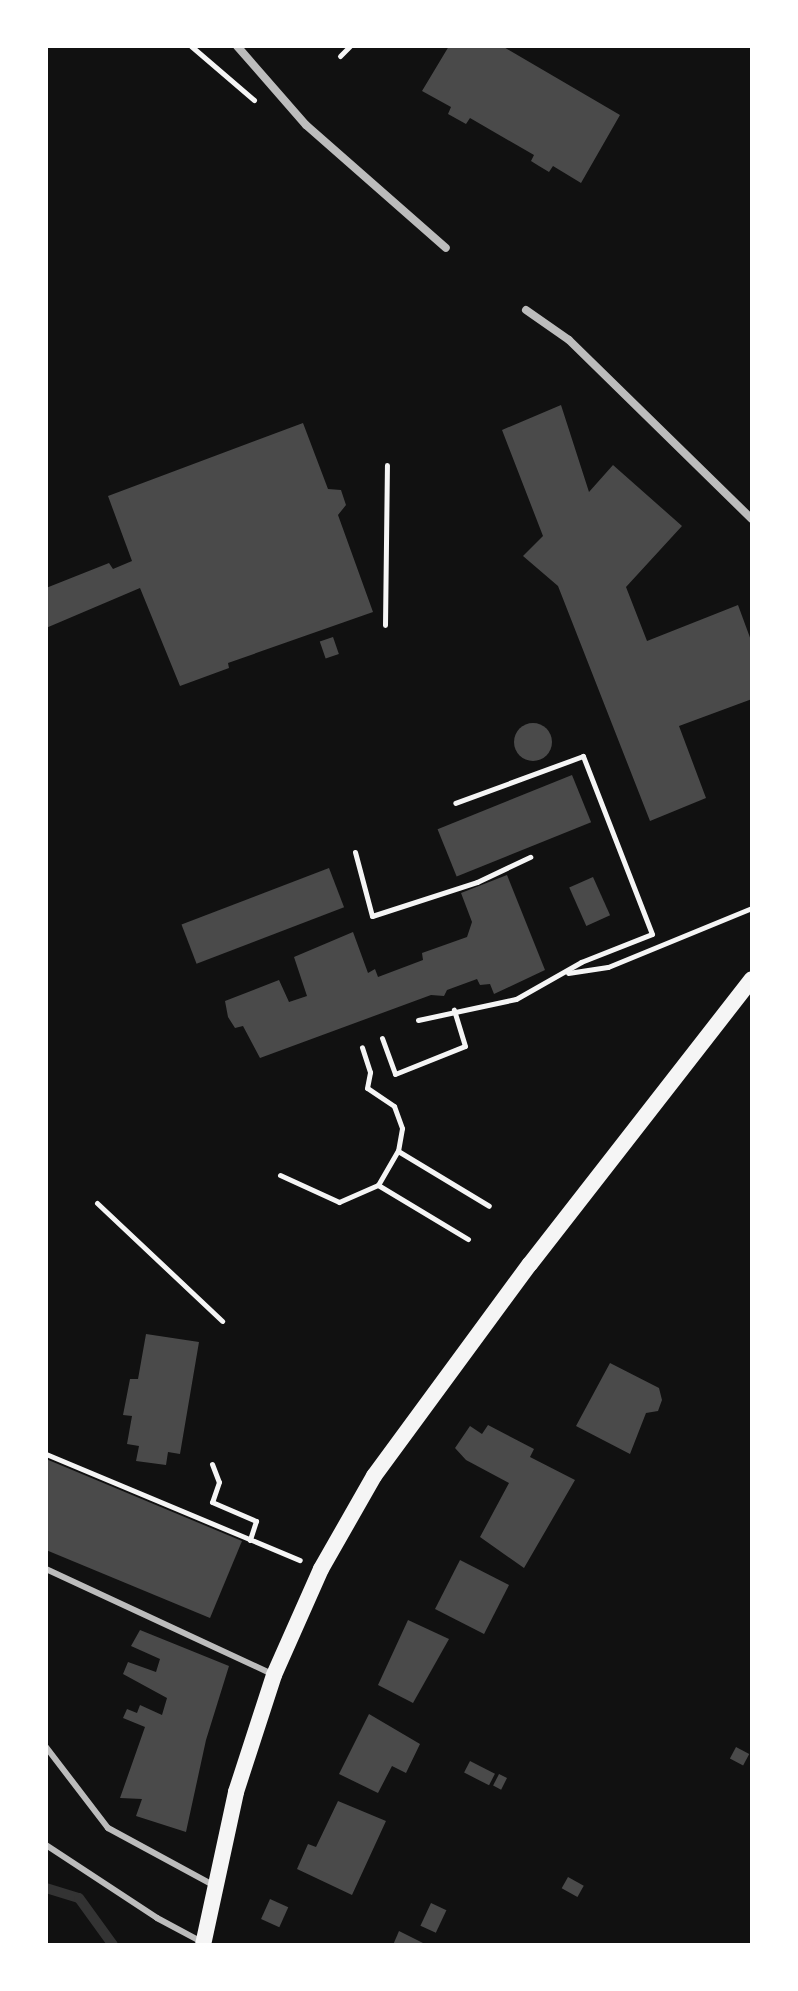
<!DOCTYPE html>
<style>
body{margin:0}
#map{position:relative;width:798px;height:1991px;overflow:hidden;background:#111;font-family:Roboto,sans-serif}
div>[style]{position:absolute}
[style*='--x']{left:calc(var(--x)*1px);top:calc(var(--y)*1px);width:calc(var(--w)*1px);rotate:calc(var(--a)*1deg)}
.stream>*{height:10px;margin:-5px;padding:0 5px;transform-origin:5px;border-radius:5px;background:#333}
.building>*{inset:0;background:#4a4a4a;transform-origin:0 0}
.round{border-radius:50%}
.path>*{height:5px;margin:-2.5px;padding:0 2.5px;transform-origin:2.5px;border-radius:2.5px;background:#f5f5f5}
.service>*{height:6px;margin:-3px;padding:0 3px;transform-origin:3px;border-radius:3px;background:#bcbcbc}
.minor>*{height:8px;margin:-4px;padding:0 4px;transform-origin:4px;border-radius:4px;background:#bcbcbc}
.secondary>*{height:16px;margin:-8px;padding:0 8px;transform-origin:8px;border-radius:8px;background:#f5f5f5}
span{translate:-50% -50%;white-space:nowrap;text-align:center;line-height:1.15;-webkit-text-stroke:6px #fff;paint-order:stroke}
.frame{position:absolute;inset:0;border:48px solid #fff;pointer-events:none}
</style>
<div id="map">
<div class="stream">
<div style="--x:46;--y:1888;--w:34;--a:17"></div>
<div style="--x:79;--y:1898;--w:58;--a:54.1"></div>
</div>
<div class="building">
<div style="clip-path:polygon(449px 46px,502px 46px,620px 115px,581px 183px,553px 166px,549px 172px,539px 166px,531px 161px,534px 155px,470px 118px,466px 124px,448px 114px,451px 107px,422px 91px)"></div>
<div style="clip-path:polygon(561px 405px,589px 492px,613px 465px,682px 526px,626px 587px,647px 641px,738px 605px,752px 643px,752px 699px,679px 726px,706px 798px,650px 821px,558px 586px,523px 556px,543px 536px,502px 430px)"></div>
<div style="clip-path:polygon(303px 423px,328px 489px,341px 490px,346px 505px,338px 515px,373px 612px,228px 663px,229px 668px,180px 686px,140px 588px,46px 628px,46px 588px,109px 563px,113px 569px,132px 561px,108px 496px)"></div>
<div style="left:333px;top:637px;width:18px;height:14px;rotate:71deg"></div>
<div class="round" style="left:514px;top:723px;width:38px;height:38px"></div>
<div style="left:572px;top:775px;width:51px;height:145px;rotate:68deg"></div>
<div style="left:329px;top:868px;width:42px;height:158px;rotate:69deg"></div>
<div style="clip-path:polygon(507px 875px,545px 970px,494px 994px,490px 984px,480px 985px,477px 979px,447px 990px,444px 996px,431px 995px,260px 1058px,243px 1026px,235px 1028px,228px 1017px,225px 1001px,279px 980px,289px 1002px,307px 996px,294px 957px,353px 932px,368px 973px,375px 969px,378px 977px,423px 960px,422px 953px,467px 937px,472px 922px,461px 893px)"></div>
<div style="left:593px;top:877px;width:42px;height:26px;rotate:66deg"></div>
<div style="clip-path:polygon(146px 1334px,199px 1342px,180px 1454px,168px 1452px,166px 1465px,136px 1461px,139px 1446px,127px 1444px,132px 1416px,123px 1415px,130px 1379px,138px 1379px)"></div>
<div style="clip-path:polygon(610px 1363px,659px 1388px,662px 1400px,658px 1411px,646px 1413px,630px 1454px,576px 1426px)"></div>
<div style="clip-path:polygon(488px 1425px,534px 1449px,530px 1457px,575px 1480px,524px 1568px,480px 1537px,509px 1483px,466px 1460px,455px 1448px,470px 1426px,482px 1434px)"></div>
<div style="clip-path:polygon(46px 1459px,242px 1541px,210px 1618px,46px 1550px)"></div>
<div style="left:460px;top:1560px;width:55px;height:55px;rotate:27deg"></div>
<div style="clip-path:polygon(408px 1620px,449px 1639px,413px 1703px,378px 1685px)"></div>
<div style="clip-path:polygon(140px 1630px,229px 1666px,206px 1740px,186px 1832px,136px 1816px,142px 1799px,120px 1798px,145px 1727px,123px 1718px,127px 1709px,137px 1713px,140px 1705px,162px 1715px,167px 1698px,123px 1674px,128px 1662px,156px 1672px,160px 1659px,131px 1646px)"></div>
<div style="clip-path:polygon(369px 1714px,420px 1744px,406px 1773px,392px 1766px,378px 1793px,339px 1774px)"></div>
<div style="left:736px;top:1747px;width:15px;height:13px;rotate:28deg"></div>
<div style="left:470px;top:1761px;width:28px;height:13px;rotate:27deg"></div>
<div style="left:499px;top:1774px;width:9px;height:13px;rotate:27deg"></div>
<div style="clip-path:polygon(338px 1801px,386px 1821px,352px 1895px,297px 1869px,308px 1844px,316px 1847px)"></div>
<div style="left:568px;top:1877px;width:18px;height:13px;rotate:29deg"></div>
<div style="left:270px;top:1899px;width:20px;height:22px;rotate:24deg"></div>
<div style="left:431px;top:1903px;width:17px;height:25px;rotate:25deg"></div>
<div style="clip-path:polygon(399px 1931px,427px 1945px,393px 1945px)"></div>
</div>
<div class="path">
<div style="--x:191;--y:46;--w:83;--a:40.6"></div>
<div style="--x:340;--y:56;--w:14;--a:-45"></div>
<div style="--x:385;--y:625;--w:160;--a:-89.3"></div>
<div style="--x:355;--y:852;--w:66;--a:75.1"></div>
<div style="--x:372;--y:916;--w:110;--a:-17.9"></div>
<div style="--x:477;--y:882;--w:59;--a:-25.3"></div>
<div style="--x:568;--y:973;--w:40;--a:-8.5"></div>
<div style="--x:608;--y:967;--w:156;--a:-22.3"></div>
<div style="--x:418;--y:1020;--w:100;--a:-12.1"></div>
<div style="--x:516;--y:999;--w:75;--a:-29.6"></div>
<div style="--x:581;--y:962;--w:76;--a:-21.5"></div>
<div style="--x:652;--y:934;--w:191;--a:-111.2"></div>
<div style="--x:583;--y:756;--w:136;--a:159.8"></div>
<div style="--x:382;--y:1038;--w:38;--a:70"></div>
<div style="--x:395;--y:1074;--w:75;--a:-21.8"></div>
<div style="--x:465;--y:1046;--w:38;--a:-107"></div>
<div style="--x:398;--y:1151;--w:106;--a:31.1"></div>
<div style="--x:280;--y:1175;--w:65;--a:24.6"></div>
<div style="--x:339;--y:1202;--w:43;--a:-23.6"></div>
<div style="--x:378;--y:1185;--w:39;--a:-60"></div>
<div style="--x:398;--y:1151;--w:23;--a:-80"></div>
<div style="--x:402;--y:1128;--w:23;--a:-110"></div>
<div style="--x:394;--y:1106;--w:32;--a:-146"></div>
<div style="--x:367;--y:1088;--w:16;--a:-79"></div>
<div style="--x:370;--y:1072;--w:26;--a:-108"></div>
<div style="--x:378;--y:1185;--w:105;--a:31"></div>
<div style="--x:97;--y:1203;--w:172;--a:43.3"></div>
<div style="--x:46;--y:1454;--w:275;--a:22.7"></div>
<div style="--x:212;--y:1464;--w:19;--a:69"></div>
<div style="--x:219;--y:1482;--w:21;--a:109"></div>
<div style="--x:212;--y:1502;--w:48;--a:23.4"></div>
<div style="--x:256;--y:1521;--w:20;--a:108"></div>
</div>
<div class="service">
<div style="--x:46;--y:1569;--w:251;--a:24.9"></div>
<div style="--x:46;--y:1747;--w:102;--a:52.6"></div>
<div style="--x:108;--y:1828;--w:122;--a:28.5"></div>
<div style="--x:46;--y:1845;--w:133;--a:33.3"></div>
<div style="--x:157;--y:1918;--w:49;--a:28.1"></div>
</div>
<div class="minor">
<div style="--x:237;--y:46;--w:105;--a:48.9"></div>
<div style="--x:306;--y:125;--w:186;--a:41.3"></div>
<div style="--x:526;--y:310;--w:52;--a:34.9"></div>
<div style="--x:569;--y:340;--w:256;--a:44.4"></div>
</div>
<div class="secondary">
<div style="--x:203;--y:1945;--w:157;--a:-77.8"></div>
<div style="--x:236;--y:1792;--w:123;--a:-72"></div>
<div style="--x:274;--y:1675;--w:116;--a:-66.1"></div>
<div style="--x:321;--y:1569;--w:107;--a:-60.3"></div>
<div style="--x:374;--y:1476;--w:263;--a:-53.7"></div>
<div style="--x:530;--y:1264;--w:361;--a:-52.1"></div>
</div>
<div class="frame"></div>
</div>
